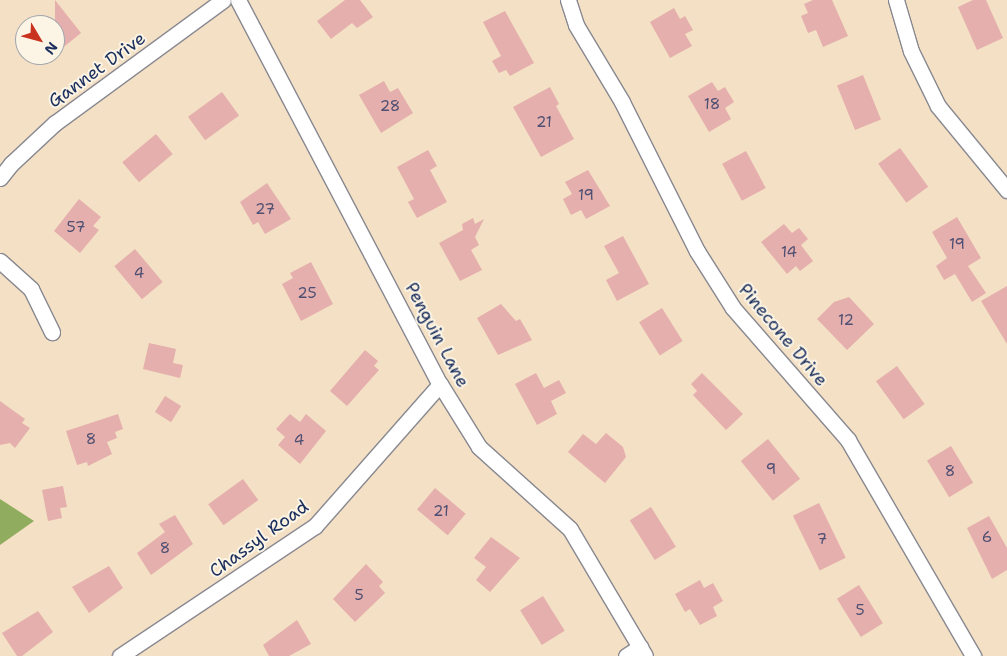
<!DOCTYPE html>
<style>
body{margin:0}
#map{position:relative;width:1007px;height:656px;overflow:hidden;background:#f4e0c4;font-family:"Shantell Sans",sans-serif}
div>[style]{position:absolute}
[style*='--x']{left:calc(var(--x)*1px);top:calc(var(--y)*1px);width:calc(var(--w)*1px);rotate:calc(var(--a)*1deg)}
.forest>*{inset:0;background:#90ac5f}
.building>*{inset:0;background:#e5afad;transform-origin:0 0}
.roads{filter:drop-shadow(1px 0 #888891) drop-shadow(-1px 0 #888891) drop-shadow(0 1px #888891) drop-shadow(0 -1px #888891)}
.minor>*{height:15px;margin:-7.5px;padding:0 7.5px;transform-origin:7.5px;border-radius:7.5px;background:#fff}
span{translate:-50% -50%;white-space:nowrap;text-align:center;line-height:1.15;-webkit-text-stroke:4px #fcf5e5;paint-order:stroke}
.number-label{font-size:15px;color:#4e4f72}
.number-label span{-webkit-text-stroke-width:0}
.street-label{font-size:18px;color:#1b2f5e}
.north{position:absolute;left:15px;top:15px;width:50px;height:50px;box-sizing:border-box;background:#fcf5e5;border:1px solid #a2a6af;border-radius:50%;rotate:127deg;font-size:14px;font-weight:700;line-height:20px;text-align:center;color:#1b2f5e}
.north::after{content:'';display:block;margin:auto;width:18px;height:22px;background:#c8321e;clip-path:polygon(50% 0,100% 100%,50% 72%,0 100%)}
</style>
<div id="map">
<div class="forest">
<div style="clip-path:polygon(0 499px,34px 521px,0 545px)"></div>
</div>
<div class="building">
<div style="clip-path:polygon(55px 0,81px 33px,55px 54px)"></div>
<div style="clip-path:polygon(345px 0,360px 0,373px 17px,357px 28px,352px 23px,331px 39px,317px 21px)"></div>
<div style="clip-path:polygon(813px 0,832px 0,848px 36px,823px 47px,816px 30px,808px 33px,801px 16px,808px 13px,804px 4px)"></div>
<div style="clip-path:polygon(973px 0,986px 0,1003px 38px,977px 50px,958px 7px)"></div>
<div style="clip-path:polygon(674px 8px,680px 19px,685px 16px,693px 30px,685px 34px,692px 46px,670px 58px,650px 22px)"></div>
<div style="clip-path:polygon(505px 11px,534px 63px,510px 76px,506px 70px,499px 73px,492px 61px,501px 56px,483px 22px)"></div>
<div style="left:863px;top:75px;width:48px;height:28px;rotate:68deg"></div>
<div style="clip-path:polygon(384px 81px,390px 92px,398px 88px,413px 113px,381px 133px,359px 95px)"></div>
<div style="clip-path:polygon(712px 82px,718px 91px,725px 87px,734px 102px,725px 108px,731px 119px,709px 132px,688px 96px)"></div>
<div style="clip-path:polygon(550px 87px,559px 104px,556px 106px,574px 139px,541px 157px,513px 107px)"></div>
<div style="left:222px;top:92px;width:29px;height:42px;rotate:54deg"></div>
<div style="left:156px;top:134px;width:26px;height:44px;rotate:50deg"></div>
<div style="left:900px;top:148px;width:48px;height:27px;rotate:54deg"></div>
<div style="clip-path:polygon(428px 150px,437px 166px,430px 170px,447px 202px,417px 218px,408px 202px,414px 199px,397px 167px)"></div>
<div style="left:746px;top:151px;width:42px;height:27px;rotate:62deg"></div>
<div style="clip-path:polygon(588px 170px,610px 206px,586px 219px,581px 210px,571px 215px,563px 199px,572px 194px,565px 182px)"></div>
<div style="clip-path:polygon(267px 183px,291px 219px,265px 234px,258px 222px,253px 225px,240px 202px)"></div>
<div style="clip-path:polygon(79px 199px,101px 217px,93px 226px,99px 230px,80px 253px,54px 231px)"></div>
<div style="clip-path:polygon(957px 217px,981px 258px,968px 266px,986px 293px,972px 302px,955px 274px,944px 280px,936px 266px,947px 258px,932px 232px)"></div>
<div style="clip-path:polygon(473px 218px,475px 224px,484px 219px,475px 237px,479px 245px,471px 250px,482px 270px,460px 281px,439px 243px,463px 230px,462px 224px)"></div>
<div style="clip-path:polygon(784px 224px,792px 233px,799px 228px,808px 239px,801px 245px,813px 261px,800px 271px,796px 266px,787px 274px,761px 242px)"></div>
<div style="clip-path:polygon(623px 236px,649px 284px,617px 301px,606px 280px,619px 273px,604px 246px)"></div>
<div style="left:135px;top:249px;width:43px;height:27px;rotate:50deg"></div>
<div style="clip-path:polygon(311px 262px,333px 304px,301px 321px,282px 284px,293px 278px,290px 273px)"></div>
<div style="clip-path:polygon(1007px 286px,1007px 344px,981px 301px)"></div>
<div style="clip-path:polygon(849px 297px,874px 324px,847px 350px,817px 319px,834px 302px)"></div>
<div style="clip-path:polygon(501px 304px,516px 321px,520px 319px,532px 340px,498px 355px,477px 318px)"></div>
<div style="left:662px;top:308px;width:39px;height:27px;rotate:58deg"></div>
<div style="clip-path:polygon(149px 343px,176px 349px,173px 363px,183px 365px,180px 378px,143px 369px)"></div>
<div style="clip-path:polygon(365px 350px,378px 361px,374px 366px,379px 370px,347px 406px,330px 391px)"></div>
<div style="left:897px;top:366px;width:47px;height:26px;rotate:54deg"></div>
<div style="clip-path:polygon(536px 373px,544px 388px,559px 380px,566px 393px,551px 401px,557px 414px,537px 425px,515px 384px)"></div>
<div style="clip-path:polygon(702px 373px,743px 414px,726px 430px,693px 395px,697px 391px,691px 384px)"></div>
<div style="left:165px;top:396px;width:19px;height:19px;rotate:32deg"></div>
<div style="clip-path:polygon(0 401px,25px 419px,22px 423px,30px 428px,15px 448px,10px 443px,0 445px)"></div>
<div style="clip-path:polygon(118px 414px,123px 429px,115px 432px,117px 438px,107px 442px,112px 454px,88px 466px,87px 462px,77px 465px,66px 431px)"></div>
<div style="clip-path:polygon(290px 414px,300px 422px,306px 414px,326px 431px,300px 464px,278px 445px,285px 437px,276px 429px)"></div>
<div style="clip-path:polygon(606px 433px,623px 447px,626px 457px,605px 483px,568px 452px,583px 434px,596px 444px)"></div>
<div style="left:768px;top:439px;width:51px;height:35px;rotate:51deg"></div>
<div style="left:951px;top:446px;width:43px;height:28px;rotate:59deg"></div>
<div style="left:243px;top:479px;width:26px;height:43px;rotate:54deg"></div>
<div style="clip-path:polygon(63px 486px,67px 507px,60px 508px,62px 518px,48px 521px,42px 490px)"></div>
<div style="left:435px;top:488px;width:40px;height:28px;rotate:40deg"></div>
<div style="left:819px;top:503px;width:61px;height:29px;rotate:64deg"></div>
<div style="left:651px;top:507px;width:47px;height:25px;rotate:58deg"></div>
<div style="clip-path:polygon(175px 515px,193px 544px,151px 575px,137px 553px,165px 532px,159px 524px)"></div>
<div style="clip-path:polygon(989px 516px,1007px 548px,1007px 570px,992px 579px,967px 528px)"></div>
<div style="clip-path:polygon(491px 537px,520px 558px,490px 592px,476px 580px,486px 567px,474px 558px)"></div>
<div style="clip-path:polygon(366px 564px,383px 582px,379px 586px,385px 593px,355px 622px,333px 599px)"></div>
<div style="clip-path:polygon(109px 566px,123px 588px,89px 613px,72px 587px)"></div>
<div style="clip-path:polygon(700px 580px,704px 588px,713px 583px,723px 601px,713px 607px,717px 616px,700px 625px,690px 609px,685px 612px,675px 594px)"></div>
<div style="left:859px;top:585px;width:45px;height:26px;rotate:58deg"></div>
<div style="left:543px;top:596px;width:41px;height:27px;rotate:58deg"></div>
<div style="clip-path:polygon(38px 611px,53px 632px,22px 656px,17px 656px,2px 633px)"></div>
<div style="clip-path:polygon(297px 620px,311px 644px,289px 656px,269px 656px,263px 645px)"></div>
</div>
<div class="roads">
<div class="minor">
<div style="--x:238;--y:0;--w:434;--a:62.3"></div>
<div style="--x:440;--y:384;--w:74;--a:58.2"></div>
<div style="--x:479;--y:447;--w:122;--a:42"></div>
<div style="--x:570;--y:529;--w:147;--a:59.4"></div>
<div style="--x:568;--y:0;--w:26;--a:72"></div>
<div style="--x:576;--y:25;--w:90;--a:59.1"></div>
<div style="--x:622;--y:102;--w:167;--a:63.3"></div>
<div style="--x:697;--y:251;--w:67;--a:57.7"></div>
<div style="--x:733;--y:308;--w:175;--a:48.9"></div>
<div style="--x:848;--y:440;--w:250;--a:59.9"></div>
<div style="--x:896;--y:0;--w:53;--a:73.6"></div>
<div style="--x:911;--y:51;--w:61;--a:63.9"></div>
<div style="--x:938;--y:106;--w:109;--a:50.6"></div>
<div style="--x:0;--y:178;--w:18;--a:-52"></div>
<div style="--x:11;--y:164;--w:60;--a:-43"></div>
<div style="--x:55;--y:123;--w:208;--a:-36.2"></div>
<div style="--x:0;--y:261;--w:42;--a:42.1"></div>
<div style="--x:31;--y:289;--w:48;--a:64"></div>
<div style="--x:120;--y:656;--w:234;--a:-33.7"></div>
<div style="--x:315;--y:526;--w:189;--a:-48.6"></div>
<div style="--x:626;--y:656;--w:17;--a:-33"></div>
</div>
</div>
<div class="number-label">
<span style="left:712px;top:105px">18</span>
<span style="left:390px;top:107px">28</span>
<span style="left:544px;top:123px">21</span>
<span style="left:586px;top:196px">19</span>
<span style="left:265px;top:210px">27</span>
<span style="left:76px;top:228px">57</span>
<span style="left:957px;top:245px">19</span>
<span style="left:789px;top:253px">14</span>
<span style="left:139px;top:274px">4</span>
<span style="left:307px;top:294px">25</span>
<span style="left:846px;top:321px">12</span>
<span style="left:91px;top:440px">8</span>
<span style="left:299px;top:441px">4</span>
<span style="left:771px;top:470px">9</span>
<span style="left:950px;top:472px">8</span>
<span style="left:441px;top:512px">21</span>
<span style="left:987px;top:538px">6</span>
<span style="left:822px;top:540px">7</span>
<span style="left:165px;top:549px">8</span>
<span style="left:359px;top:596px">5</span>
<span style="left:860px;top:611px">5</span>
</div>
<div class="street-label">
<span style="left:97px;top:70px;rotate:-36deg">Gannet Drive</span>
<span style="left:437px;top:335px;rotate:62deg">Penguin Lane</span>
<span style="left:783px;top:335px;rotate:50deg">Pinecone Drive</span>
<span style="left:259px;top:539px;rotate:-36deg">Chassyl Road</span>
</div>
<div class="north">N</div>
</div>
